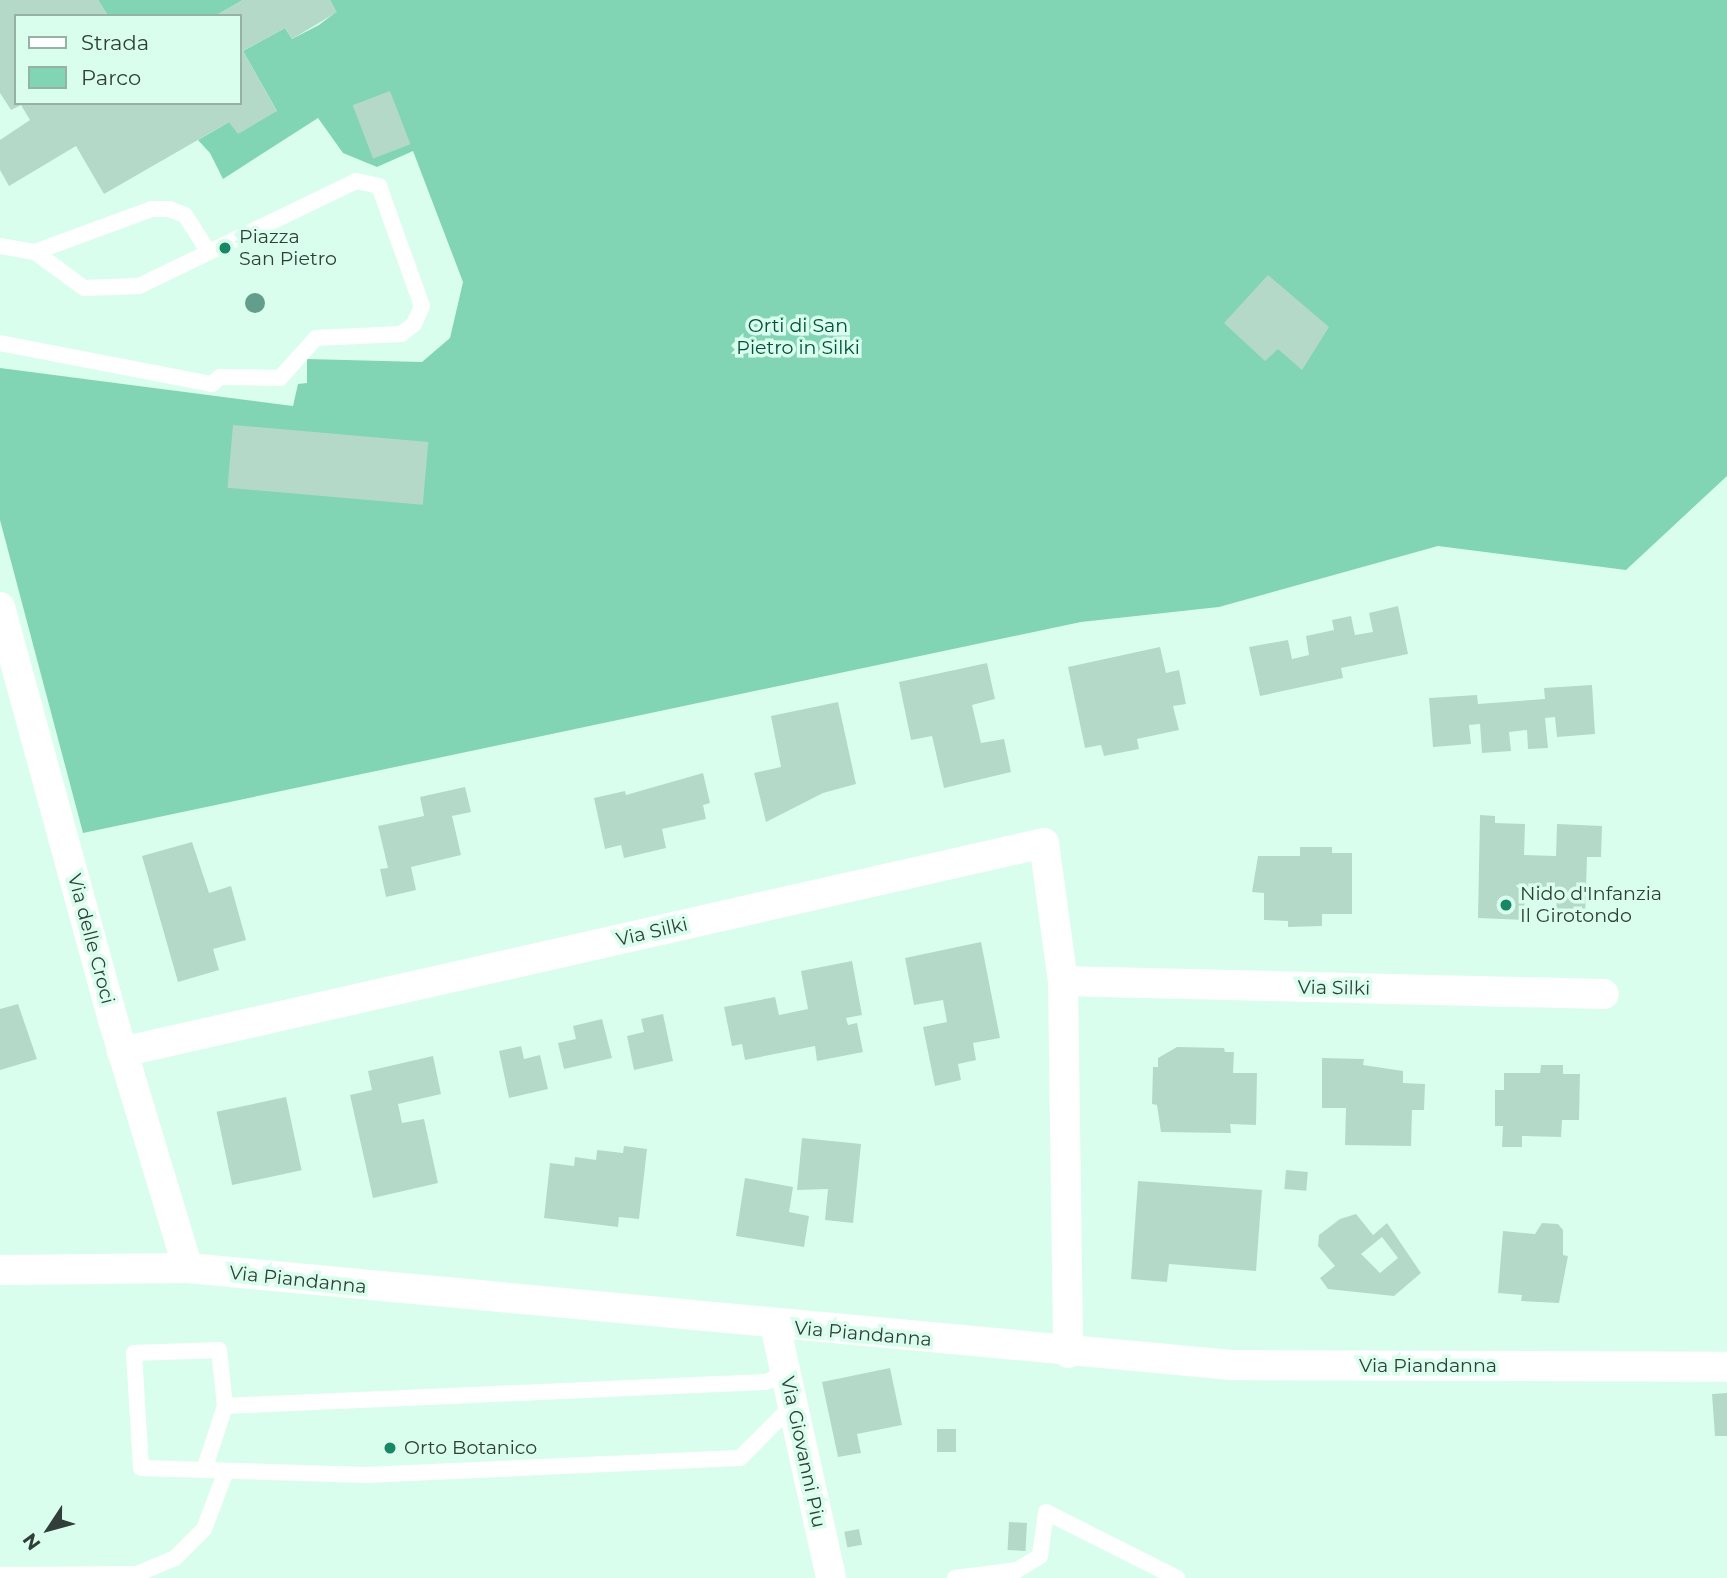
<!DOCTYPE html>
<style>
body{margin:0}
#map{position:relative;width:1727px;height:1578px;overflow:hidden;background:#dafeee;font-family:Montserrat,sans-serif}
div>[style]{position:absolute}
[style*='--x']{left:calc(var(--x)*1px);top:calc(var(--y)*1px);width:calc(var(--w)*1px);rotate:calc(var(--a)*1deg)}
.green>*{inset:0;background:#82d5b4}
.building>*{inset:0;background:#b5d9c9;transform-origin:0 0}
.lane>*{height:16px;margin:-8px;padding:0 8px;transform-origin:8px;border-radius:8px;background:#fff}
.street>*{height:30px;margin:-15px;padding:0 15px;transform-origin:15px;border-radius:15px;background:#fff}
.trees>*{width:20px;height:20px;margin:-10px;border-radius:50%;background:#629e8b}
.dots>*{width:19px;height:19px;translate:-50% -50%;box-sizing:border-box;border:4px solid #dafeee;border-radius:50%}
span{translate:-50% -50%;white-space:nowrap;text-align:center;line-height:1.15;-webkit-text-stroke:7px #dafeee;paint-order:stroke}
.poi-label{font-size:19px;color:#303f39}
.left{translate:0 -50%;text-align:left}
.park-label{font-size:19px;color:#00503a}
.street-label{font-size:19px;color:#303f39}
.legend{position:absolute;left:14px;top:14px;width:228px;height:91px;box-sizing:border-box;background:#dafeee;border:2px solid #96b2a6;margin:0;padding:9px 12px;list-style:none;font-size:21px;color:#303f39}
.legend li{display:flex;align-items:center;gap:14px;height:35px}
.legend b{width:35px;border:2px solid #96b2a6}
.north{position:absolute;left:14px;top:1494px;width:70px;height:70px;-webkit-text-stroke:5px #dafeee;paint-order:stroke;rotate:234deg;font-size:19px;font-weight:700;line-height:28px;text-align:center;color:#303f39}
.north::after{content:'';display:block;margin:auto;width:24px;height:32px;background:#303f39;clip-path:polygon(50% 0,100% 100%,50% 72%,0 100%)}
</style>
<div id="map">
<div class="green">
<div style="clip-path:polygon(98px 0,243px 0,215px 16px,108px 16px)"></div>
<div style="clip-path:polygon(330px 0,1727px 0,1727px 476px,1626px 570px,1438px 546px,1219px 607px,1081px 622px,83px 833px,0 520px,0 368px,293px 406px,298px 384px,307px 383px,307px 359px,422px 362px,450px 338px,463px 282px,413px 151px,377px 167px,343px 153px,318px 118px,223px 179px,210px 153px,198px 140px,229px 122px,277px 111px,243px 51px,285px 28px,292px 39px,319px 25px,336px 12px)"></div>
</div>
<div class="building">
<div style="clip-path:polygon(0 0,98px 0,108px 16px,16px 16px,16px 103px,240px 103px,240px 16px,215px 16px,243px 0,330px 0,337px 12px,292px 39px,285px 28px,243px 51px,277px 111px,238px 134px,229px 122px,104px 194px,76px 146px,9px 186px,0 170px,0 140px,30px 120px,21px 105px,11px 110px,0 93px)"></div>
<div style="left:390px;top:91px;width:57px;height:40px;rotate:69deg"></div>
<div style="clip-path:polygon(1268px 275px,1329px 327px,1302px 370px,1278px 349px,1265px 361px,1224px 323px)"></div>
<div style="left:233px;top:425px;width:196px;height:63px;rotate:5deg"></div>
<div style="clip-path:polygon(1398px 606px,1408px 654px,1341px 668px,1343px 678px,1260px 696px,1249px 647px,1288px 640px,1292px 659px,1309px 655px,1306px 636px,1334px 630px,1332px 620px,1351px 616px,1355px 635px,1373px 632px,1369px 613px)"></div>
<div style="clip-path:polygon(1160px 647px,1166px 673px,1179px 670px,1186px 704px,1173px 706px,1179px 730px,1137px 739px,1139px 749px,1104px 756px,1101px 745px,1085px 748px,1068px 667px)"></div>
<div style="clip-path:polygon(987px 663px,995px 699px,972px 705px,981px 743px,1004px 739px,1011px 772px,944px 788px,932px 736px,911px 740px,899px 682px)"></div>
<div style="clip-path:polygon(1592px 685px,1595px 734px,1557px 737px,1555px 717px,1545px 718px,1548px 748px,1528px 749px,1527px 730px,1509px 732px,1511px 751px,1482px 753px,1480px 724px,1469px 725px,1471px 744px,1433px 747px,1429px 698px,1477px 695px,1478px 704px,1545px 699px,1544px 688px)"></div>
<div style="clip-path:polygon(838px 702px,856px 784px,823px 793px,766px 822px,754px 773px,781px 767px,771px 716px)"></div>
<div style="clip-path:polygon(703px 773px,710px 803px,703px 805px,706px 819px,662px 829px,666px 848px,624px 858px,621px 845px,605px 849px,594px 798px,625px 791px,626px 795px)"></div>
<div style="clip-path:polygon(465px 787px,471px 812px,452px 816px,461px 855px,411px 867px,416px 890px,386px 897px,380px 869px,388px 868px,378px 826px,424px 816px,420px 797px)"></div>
<div style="clip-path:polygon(1480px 815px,1495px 816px,1495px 823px,1525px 824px,1524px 855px,1556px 856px,1557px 824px,1602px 826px,1601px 857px,1587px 857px,1585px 920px,1556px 920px,1557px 888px,1525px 887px,1525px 920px,1478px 918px)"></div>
<div style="clip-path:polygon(192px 842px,209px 893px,231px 886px,246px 940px,213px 949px,219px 970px,178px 982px,142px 856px)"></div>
<div style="clip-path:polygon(1300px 847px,1332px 847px,1332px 853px,1352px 853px,1352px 914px,1322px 914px,1322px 926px,1288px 927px,1288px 921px,1264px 920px,1264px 893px,1252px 892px,1258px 856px,1300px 856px)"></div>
<div style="clip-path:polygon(981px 942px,1000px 1038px,973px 1043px,976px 1060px,958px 1064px,961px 1080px,935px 1086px,923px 1027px,947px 1022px,943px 1000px,914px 1005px,905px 958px)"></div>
<div style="clip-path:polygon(852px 961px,862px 1015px,846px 1018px,848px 1025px,857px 1023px,863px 1052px,817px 1061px,815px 1046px,745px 1060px,742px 1044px,732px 1046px,724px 1007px,775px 997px,779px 1015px,808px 1009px,801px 971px)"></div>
<div style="clip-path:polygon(18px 1004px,37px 1059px,0 1070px,0 1009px)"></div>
<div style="clip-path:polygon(663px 1014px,673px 1061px,634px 1070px,627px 1036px,644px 1032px,641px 1019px)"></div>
<div style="clip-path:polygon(602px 1019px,612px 1058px,564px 1069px,558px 1043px,576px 1039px,573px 1026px)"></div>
<div style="clip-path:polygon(521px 1046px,524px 1059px,540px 1055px,548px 1089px,509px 1098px,499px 1051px)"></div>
<div style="clip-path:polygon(1177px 1047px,1224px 1048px,1225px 1052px,1234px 1052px,1233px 1073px,1257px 1073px,1256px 1125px,1230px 1124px,1231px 1133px,1161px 1132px,1157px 1105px,1152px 1104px,1153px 1067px,1158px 1067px,1158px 1058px)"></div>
<div style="clip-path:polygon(433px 1056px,441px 1094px,398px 1104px,402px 1123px,424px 1119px,438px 1183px,373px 1198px,350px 1095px,372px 1090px,368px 1071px)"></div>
<div style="clip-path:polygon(1322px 1058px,1364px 1059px,1363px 1065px,1403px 1071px,1403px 1083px,1425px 1084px,1424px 1110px,1412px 1110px,1411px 1146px,1345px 1145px,1346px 1108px,1322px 1108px)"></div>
<div style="clip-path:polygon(1541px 1065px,1563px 1065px,1563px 1074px,1580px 1074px,1579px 1120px,1562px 1120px,1561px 1137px,1522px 1136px,1522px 1147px,1502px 1147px,1503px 1126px,1495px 1126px,1495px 1090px,1504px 1090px,1504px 1073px,1540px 1073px)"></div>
<div style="left:286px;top:1097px;width:75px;height:71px;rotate:78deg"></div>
<div style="clip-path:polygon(802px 1138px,861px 1144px,853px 1223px,825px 1220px,828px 1189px,797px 1190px)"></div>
<div style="clip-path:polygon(624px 1146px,647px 1149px,639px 1219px,619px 1217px,618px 1227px,544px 1218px,550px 1163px,574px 1166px,575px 1157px,596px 1160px,597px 1150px,623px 1153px)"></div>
<div style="left:1286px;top:1170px;width:22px;height:19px;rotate:5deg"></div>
<div style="clip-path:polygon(745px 1178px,793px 1187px,789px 1212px,809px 1216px,804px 1247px,736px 1236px)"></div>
<div style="clip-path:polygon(1138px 1181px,1262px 1190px,1256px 1271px,1169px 1264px,1167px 1282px,1131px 1279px)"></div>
<div style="clip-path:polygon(evenodd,1356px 1214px,1373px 1235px,1387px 1223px,1421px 1273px,1394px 1296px,1328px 1289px,1320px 1278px,1335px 1266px,1318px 1246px,1319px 1235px,1340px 1219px,1356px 1214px,1382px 1237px,1398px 1258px,1380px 1273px,1361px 1254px,1382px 1237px)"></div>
<div style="clip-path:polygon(1542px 1223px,1558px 1224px,1563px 1230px,1563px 1255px,1568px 1256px,1559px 1303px,1521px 1301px,1522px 1295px,1498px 1293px,1503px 1231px,1535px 1234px)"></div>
<div style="clip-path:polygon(890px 1368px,902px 1425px,857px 1434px,861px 1453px,838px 1457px,822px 1382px)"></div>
<div style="clip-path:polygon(1727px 1393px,1727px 1436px,1715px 1436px,1712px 1394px)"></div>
<div style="left:956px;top:1429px;width:23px;height:19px;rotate:90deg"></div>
<div style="left:1009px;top:1522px;width:18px;height:28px;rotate:3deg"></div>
<div style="left:859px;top:1529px;width:16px;height:15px;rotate:79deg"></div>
</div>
<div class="lane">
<div style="--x:0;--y:246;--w:36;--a:10"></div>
<div style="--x:35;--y:252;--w:61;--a:36.3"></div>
<div style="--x:84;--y:288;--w:55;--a:-2.1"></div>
<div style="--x:139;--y:286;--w:241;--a:-25.8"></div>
<div style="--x:356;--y:181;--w:24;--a:12"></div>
<div style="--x:379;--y:186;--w:127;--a:70.3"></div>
<div style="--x:422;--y:306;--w:20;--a:114"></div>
<div style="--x:414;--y:324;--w:16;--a:142"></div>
<div style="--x:401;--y:334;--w:85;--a:177.3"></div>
<div style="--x:316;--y:338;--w:54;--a:132"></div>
<div style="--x:280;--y:378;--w:60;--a:-179"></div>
<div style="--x:220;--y:377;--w:11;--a:139"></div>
<div style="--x:212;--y:384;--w:216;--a:-169.1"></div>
<div style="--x:35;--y:252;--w:125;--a:-20.2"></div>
<div style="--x:152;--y:209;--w:17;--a:0"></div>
<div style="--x:169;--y:209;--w:17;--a:21"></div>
<div style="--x:185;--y:215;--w:43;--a:57.4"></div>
<div style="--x:786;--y:1373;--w:22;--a:156"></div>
<div style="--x:766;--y:1382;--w:542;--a:177.46"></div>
<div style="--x:225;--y:1406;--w:56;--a:-96.1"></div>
<div style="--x:219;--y:1350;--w:85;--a:178"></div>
<div style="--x:134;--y:1353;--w:115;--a:86.5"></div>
<div style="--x:141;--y:1468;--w:225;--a:1.8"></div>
<div style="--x:366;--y:1475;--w:374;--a:-2.6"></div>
<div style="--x:740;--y:1458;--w:75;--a:-45"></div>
<div style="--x:204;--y:1470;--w:67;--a:-71.8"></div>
<div style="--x:0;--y:1575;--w:137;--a:-0.4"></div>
<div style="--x:137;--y:1574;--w:41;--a:-22.8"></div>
<div style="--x:175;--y:1558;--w:41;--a:-45"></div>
<div style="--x:204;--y:1529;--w:62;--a:-69.2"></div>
<div style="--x:955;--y:1578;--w:63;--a:-7.4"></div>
<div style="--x:1017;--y:1570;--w:27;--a:-31"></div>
<div style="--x:1040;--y:1556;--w:44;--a:-82.2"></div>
<div style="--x:1046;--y:1512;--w:147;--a:26.7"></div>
</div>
<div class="street">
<div style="--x:0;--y:607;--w:428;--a:74.7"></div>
<div style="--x:113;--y:1020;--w:259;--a:73.2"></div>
<div style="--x:1063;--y:981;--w:541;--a:1.38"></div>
<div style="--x:122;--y:1052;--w:945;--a:-12.77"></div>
<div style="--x:1044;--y:843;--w:139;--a:82.2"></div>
<div style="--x:1063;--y:981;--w:372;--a:89.2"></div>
<div style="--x:0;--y:1270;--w:188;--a:-0.6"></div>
<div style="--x:188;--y:1268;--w:1048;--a:5.31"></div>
<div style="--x:1231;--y:1365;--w:496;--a:0.2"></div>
<div style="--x:775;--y:1325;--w:259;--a:77.5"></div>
</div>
<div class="trees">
<div style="left:255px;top:303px"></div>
</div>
<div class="dots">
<div style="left:225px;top:248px;background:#178765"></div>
<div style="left:1506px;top:905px;background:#178765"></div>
<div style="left:390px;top:1448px;background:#178765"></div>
</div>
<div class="poi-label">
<span class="left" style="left:239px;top:248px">Piazza<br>San Pietro</span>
<span class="left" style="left:1520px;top:905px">Nido d'Infanzia<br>Il Girotondo</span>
<span class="left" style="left:404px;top:1448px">Orto Botanico</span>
</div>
<div class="park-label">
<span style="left:798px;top:337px">Orti di San<br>Pietro in Silki</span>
</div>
<div class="street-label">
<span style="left:652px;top:932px;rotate:-13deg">Via Silki</span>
<span style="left:91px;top:939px;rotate:75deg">Via delle Croci</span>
<span style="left:1334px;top:988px;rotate:1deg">Via Silki</span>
<span style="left:298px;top:1280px;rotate:6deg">Via Piandanna</span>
<span style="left:863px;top:1334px;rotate:5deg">Via Piandanna</span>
<span style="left:1428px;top:1366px">Via Piandanna</span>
<span style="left:803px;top:1452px;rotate:78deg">Via Giovanni Piu</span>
</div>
<ul class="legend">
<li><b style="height:9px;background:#fff"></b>Strada</li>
<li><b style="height:19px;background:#82d5b4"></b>Parco</li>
</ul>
<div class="north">N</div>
</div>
